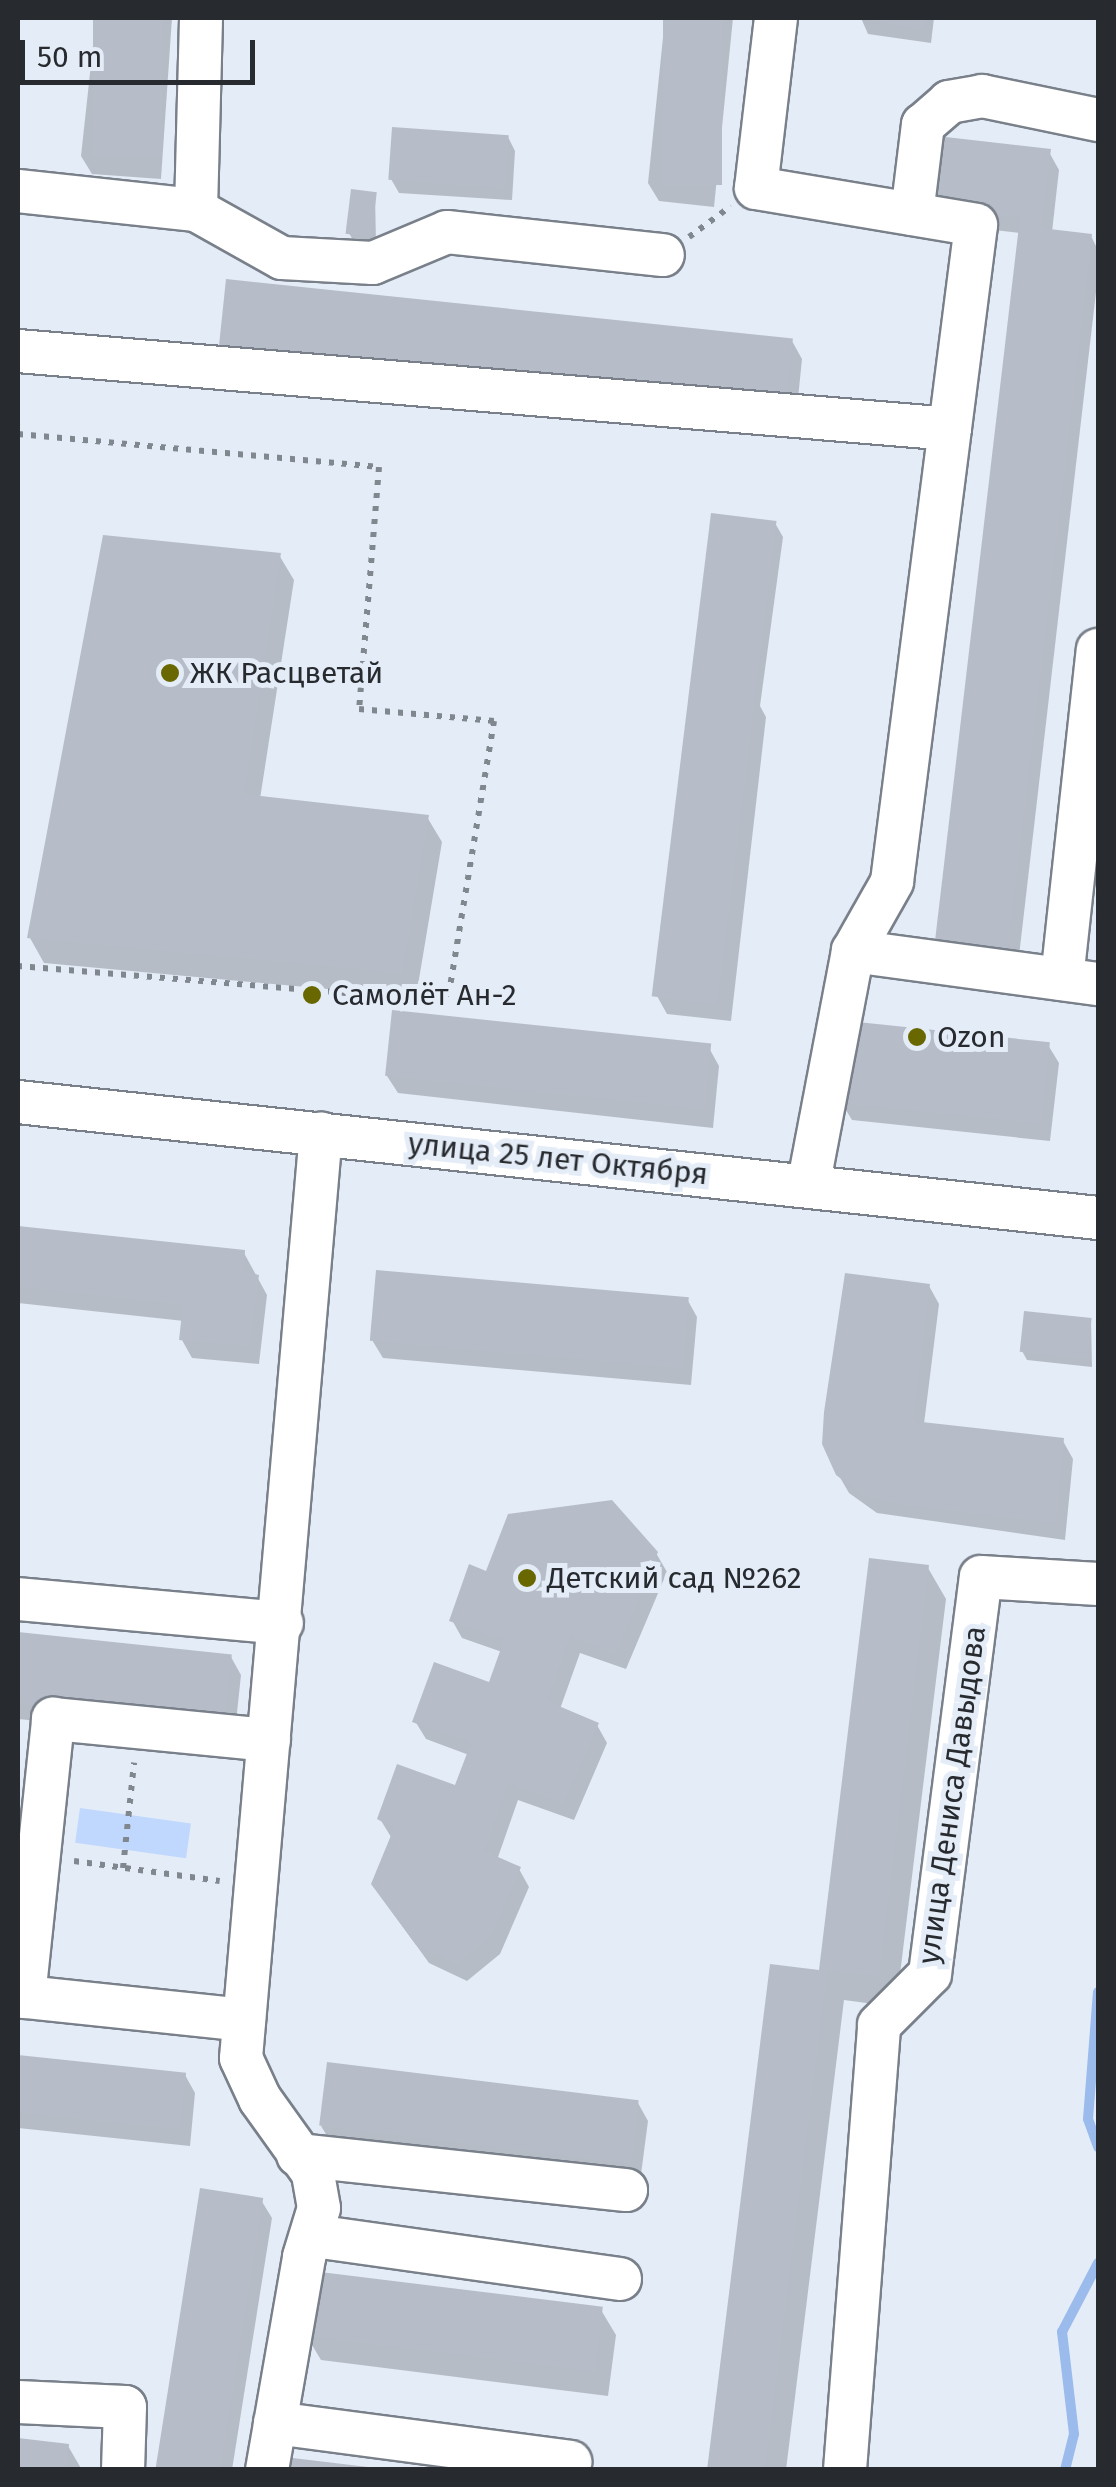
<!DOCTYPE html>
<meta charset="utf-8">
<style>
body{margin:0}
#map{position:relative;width:1116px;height:2487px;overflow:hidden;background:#e4ecf7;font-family:"Fira Sans",sans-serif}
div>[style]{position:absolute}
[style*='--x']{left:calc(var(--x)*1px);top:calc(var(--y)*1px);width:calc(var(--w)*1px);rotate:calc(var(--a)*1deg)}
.green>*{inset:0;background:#c0d8fd;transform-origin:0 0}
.shadow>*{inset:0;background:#0003}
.stream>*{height:10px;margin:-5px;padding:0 5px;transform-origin:5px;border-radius:5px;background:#9abbec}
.building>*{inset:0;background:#b6bdc8;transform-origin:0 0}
.path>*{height:6px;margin-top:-3px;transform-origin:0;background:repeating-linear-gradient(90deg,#81878e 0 5px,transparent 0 13px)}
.roads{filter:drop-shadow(2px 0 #79808a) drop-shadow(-2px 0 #79808a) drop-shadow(0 2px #79808a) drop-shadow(0 -2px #79808a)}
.minor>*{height:42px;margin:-21px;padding:0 21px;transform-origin:21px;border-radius:21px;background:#fff}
.dots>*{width:28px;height:28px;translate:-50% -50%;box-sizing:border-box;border:5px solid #e4ecf7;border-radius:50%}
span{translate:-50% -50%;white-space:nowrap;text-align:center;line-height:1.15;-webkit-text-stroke:10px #e4ecf7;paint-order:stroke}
.poi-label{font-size:30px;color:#272a2e}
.left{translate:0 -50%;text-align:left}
.street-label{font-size:30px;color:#272a2e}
.frame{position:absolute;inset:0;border:20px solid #272a2e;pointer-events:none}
.scale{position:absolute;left:20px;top:40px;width:235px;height:45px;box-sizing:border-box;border:5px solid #272a2e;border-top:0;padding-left:12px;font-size:30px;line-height:35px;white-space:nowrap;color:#272a2e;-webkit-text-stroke:8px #e4ecf7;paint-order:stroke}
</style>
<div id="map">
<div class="green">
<div style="left:80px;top:1808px;width:112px;height:35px;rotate:8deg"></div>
</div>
<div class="shadow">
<div style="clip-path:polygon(96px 18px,172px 18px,161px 179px,92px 174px,81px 156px)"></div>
<div style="clip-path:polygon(665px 18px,733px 18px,714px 207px,659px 201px,648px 183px)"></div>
<div style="clip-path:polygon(861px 18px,934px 18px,931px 43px,868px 34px)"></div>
<div style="clip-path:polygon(508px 137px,515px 151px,512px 200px,399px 193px,391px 179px)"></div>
<div style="clip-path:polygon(1049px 152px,1059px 170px,1052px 232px,1091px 236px,1098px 250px,1098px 275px,1016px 982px,946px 975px,1021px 233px,933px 223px)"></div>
<div style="clip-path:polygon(375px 194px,376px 244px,354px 242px,349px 233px)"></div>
<div style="clip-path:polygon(792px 341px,802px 359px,795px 428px,230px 367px)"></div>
<div style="clip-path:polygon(775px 523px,783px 537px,760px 706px,766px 717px,731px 1021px,667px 1014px,657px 996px)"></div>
<div style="clip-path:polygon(279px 555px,294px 580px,260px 799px,427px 817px,442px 842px,416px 997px,44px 963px,30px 938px)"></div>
<div style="clip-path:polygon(1048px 1045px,1059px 1063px,1050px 1141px,852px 1120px,841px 1102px)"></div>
<div style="clip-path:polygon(709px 1048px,719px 1066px,713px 1128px,398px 1093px,387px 1076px)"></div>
<div style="clip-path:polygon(18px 1228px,244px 1253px,267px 1295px,259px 1364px,192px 1358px,182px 1340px,184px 1321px,18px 1303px)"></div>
<div style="clip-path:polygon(929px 1286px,939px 1304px,924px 1424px,1063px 1441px,1073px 1459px,1065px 1540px,877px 1513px,849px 1493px,838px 1474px)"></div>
<div style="clip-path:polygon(687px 1299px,697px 1317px,691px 1385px,383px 1358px,372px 1340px)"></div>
<div style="clip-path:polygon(1091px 1321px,1092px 1367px,1027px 1360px,1022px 1351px)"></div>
<div style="clip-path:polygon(656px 1553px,667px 1572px,626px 1669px,580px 1653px,560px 1709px,597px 1725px,607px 1743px,574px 1820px,518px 1800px,497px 1860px,519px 1869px,529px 1887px,500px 1954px,467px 1981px,429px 1963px,385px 1902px,391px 1837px,380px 1819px,457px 1788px,469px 1755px,426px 1739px,415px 1721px,490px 1685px,502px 1652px,462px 1638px,452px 1620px,488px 1574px)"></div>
<div style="clip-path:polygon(928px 1568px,946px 1599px,896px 2007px,844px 2000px,786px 2470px,710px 2470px,821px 1973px)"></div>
<div style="clip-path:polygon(18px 1635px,231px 1657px,241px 1675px,234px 1741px,18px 1719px)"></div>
<div style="clip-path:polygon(18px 2057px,185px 2075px,195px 2093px,190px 2146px,18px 2128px)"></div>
<div style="clip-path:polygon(638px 2103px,648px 2121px,640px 2182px,332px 2144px,321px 2126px)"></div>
<div style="clip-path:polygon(261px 2200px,272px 2218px,232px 2470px,158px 2470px)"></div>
<div style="clip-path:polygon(601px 2310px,616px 2335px,608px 2396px,321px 2360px,306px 2335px)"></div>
<div style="clip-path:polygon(18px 2440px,68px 2446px,82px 2470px,18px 2470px)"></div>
</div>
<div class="stream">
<div style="--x:1098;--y:1992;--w:127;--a:94.5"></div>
<div style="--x:1088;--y:2119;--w:30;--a:70"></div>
<div style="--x:1065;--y:2470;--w:37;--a:-76"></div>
<div style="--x:1074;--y:2434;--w:103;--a:-96.7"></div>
<div style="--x:1062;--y:2332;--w:78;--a:-62.4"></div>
</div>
<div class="building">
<div style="left:93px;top:18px;width:69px;height:139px"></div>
<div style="left:663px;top:18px;width:59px;height:167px"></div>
<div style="clip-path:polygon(858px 18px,926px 18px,924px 30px)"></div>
<div style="left:392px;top:127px;width:117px;height:53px;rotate:4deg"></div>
<div style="clip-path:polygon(928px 135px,1051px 149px,1041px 228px,1092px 234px,1006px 965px,933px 958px,1020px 217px,920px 206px)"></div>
<div style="left:351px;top:189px;width:26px;height:45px;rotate:7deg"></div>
<div style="left:226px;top:279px;width:570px;height:71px;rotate:6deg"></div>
<div style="left:711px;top:513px;width:66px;height:487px;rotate:7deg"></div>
<div style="clip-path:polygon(103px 535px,281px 553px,244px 794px,429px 815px,402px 973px,27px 938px)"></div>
<div style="left:392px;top:1010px;width:321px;height:66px;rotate:6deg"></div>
<div style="left:848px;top:1021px;width:203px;height:82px;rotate:6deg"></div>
<div style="clip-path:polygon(18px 1226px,245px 1250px,244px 1271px,259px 1275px,249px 1346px,179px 1340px,183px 1304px,18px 1287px)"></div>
<div style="left:376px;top:1270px;width:314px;height:71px;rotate:5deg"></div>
<div style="clip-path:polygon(845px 1273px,930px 1284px,913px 1421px,1064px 1438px,1056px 1523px,899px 1504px,864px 1496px,836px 1475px,822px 1444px,824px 1412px)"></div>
<div style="left:1024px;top:1311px;width:68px;height:41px;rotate:6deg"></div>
<div style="clip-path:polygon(612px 1500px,658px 1552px,616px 1653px,570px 1637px,547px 1701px,599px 1723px,564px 1803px,508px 1784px,484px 1851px,521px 1867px,491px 1936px,456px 1964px,416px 1945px,371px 1884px,394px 1828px,377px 1819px,397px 1764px,455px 1785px,471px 1743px,412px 1722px,434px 1662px,489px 1682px,504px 1640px,449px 1621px,469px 1564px,486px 1571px,508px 1514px)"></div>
<div style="clip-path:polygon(869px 1558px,929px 1565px,879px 1976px,827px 1970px,765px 2470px,707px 2470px,770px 1964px,819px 1970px)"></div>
<div style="left:18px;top:1632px;width:215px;height:70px;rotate:6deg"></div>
<div style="left:18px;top:2055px;width:169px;height:57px;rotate:6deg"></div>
<div style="left:327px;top:2062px;width:314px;height:64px;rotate:7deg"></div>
<div style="left:200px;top:2188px;width:64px;height:286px;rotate:9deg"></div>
<div style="left:312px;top:2271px;width:293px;height:65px;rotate:7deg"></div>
<div style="clip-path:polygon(18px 2438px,69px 2444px,67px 2470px,18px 2470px)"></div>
<div style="clip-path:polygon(284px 2457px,368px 2467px,368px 2470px,282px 2470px)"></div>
</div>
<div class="path">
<div style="--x:689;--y:237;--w:52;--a:-36.4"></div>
<div style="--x:18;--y:434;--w:363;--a:5.2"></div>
<div style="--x:379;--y:467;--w:243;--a:94.7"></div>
<div style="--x:359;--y:709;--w:136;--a:5.1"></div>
<div style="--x:494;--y:721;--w:277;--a:99.4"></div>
<div style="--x:449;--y:994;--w:103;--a:-179.4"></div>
<div style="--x:346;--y:993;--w:329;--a:-175.3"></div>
<div style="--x:74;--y:1861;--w:147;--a:7.8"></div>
<div style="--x:123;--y:1868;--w:106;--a:-84"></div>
</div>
<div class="roads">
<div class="minor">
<div style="--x:776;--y:18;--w:171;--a:96.7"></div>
<div style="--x:756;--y:188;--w:223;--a:9.5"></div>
<div style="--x:976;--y:225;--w:662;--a:97.29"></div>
<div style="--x:892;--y:882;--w:79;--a:119.5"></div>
<div style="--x:853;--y:951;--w:239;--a:100.8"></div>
<div style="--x:18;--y:191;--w:179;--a:6.1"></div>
<div style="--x:196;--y:210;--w:98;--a:29.2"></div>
<div style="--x:282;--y:258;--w:91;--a:3.1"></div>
<div style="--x:373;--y:263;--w:80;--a:-22.7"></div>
<div style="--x:447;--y:232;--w:217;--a:6.1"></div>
<div style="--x:196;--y:210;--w:192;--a:-88.5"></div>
<div style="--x:912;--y:214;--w:90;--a:-83"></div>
<div style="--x:923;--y:125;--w:35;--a:-41"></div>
<div style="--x:949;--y:102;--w:34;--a:-10"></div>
<div style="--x:982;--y:96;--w:118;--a:11.7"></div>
<div style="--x:18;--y:351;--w:935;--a:4.78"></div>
<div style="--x:853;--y:951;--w:247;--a:7.7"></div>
<div style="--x:1062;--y:979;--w:331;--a:-83.8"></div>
<div style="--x:18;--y:1102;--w:1086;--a:6.13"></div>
<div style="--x:18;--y:1599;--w:265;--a:5.2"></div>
<div style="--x:244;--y:2020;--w:221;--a:-174"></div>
<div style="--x:24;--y:1997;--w:280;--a:-84"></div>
<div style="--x:53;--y:1719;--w:217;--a:5.6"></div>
<div style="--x:298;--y:2155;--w:330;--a:6.1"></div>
<div style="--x:314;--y:2236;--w:309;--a:8"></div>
<div style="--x:18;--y:2402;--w:107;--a:2.7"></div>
<div style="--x:125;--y:2407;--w:63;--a:91.8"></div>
<div style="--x:275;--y:2423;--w:298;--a:7.5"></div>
<div style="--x:267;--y:2470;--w:216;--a:-80.1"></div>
<div style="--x:304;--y:2257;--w:51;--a:-73"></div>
<div style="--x:319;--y:2208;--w:36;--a:-100"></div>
<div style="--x:313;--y:2173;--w:91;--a:-125.6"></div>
<div style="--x:260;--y:2099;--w:45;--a:-114.9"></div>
<div style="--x:241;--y:2058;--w:928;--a:-85.06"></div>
<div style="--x:845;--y:2470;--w:446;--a:-85.6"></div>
<div style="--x:879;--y:2025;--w:72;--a:-45"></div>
<div style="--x:930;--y:1974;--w:400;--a:-82.7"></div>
<div style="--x:981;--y:1577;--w:117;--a:3.4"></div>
</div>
</div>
<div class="dots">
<div style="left:170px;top:673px;background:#696700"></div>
<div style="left:312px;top:995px;background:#696700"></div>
<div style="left:917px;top:1037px;background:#696700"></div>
<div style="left:527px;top:1578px;background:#696700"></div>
</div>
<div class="poi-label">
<span class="left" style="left:190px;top:673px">ЖК Расцветай</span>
<span class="left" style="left:332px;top:995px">Самолёт Ан-2</span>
<span class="left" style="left:937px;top:1037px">Ozon</span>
<span class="left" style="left:547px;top:1578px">Детский сад №262</span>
</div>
<div class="street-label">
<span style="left:558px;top:1159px;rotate:6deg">улица 25 лет Октября</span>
<span style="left:952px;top:1795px;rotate:-82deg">улица Дениса Давыдова</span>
</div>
<div class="frame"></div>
<div class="scale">50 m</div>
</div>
